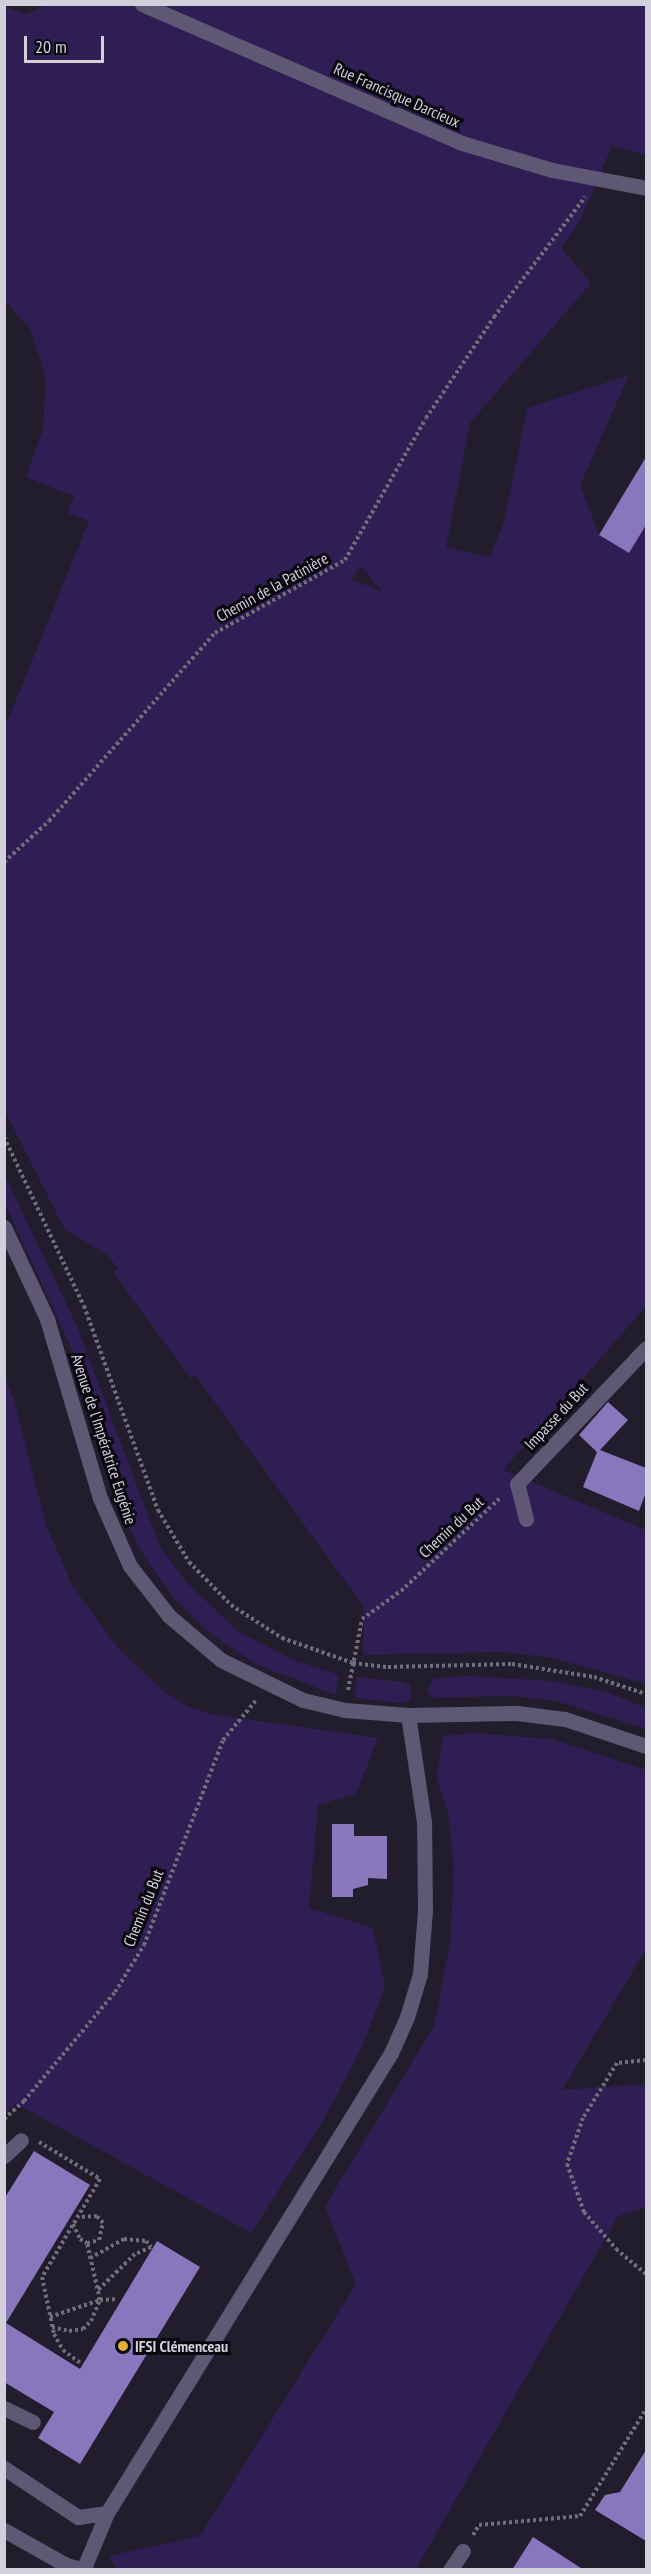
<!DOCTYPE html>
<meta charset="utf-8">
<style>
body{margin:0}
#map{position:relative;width:651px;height:2574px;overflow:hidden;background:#211d2d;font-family:"PT Sans Narrow",sans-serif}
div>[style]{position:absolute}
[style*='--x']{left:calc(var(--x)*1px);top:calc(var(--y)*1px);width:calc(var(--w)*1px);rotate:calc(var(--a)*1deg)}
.green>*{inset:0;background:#2f1e53}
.building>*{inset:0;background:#8877bc}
.path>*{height:4px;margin-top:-2px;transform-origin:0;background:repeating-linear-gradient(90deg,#716e7b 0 3px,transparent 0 6px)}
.service>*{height:15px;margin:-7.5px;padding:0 7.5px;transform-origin:7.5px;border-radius:7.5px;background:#5e5875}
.minor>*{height:15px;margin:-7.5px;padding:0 7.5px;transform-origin:7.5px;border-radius:7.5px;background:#5e5875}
.tertiary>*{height:15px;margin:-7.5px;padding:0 7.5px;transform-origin:7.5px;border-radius:7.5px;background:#5e5875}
.dots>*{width:16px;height:16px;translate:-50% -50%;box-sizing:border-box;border:3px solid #0a080f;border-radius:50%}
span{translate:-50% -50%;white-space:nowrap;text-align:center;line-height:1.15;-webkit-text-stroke:6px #0a080f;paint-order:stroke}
.street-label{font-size:16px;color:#d2d0db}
.poi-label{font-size:16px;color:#d2d0db;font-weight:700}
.left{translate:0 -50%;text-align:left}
.frame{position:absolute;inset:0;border:6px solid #d2d0db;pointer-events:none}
.scale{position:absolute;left:24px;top:36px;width:80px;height:27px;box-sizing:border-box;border:3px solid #d2d0db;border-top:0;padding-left:8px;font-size:18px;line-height:21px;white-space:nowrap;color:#d2d0db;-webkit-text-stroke:4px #0a080f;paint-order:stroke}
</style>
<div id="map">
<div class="green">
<div style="clip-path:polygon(evenodd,47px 4px,646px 5px,646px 155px,612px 146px,579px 223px,561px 248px,591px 283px,470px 423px,446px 547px,490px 557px,504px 522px,527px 408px,629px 375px,580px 485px,599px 535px,629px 553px,646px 525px,646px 1306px,503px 1470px,646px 1530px,646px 1684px,553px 1658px,503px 1652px,363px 1655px,364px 1607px,195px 1375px,191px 1379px,113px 1272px,118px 1269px,108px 1255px,65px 1230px,5px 1111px,5px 727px,89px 521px,68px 513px,74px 496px,26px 477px,43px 430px,46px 377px,30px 329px,5px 301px,4px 6px,26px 15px,47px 4px,361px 566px,382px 591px,352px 580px,361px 566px)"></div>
<div style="clip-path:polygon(4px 1174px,76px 1324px,160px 1547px,188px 1584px,239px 1632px,294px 1660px,339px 1675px,336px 1695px,256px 1664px,211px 1634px,172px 1596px,138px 1547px,112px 1488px,73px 1352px,5px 1204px)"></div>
<div style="clip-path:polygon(5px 1376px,14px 1400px,46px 1525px,72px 1585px,117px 1647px,166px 1693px,187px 1706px,211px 1714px,378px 1738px,356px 1794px,318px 1805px,309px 1908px,373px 1928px,385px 1986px,363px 2045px,323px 2121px,251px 2233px,30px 2111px,15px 2104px,5px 2112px)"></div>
<div style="clip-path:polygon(469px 1676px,552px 1681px,607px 1692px,646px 1708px,646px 1729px,556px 1701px,510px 1696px,434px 1698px,427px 1692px,433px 1678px)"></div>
<div style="clip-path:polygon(357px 1677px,402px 1682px,410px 1685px,411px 1700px,401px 1703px,355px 1698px)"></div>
<div style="clip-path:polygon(473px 1733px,552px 1739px,646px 1770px,646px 1949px,562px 2090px,646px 2084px,646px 2207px,618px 2216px,416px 2569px,116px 2569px,109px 2556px,200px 2536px,356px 2284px,325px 2206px,434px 2026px,450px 1943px,454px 1867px,448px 1813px,437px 1777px,443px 1736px)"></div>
</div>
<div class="building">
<div style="clip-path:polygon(646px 457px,646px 525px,629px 553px,599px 535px)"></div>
<div style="clip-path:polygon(608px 1402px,628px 1420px,600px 1450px,646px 1468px,646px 1492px,639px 1511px,583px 1487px,597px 1452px,579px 1435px)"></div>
<div style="clip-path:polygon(332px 1824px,354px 1824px,354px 1836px,387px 1836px,387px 1879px,368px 1878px,368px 1885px,353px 1889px,353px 1897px,332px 1897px)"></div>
<div style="clip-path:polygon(34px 2151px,90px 2185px,6px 2323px,80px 2369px,157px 2241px,200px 2267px,80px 2464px,38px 2438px,54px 2412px,4px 2382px,4px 2199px)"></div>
<div style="clip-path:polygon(646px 2450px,646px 2541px,595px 2510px,605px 2495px,620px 2492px)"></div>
<div style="clip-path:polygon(533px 2537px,584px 2570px,512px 2570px)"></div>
</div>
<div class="path">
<div style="--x:4;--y:862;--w:61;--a:-42.3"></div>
<div style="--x:49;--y:821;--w:251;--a:-48.6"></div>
<div style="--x:215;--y:633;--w:149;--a:-29.3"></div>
<div style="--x:345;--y:560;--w:163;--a:-60.3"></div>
<div style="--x:426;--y:418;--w:122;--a:-56"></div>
<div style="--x:494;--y:317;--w:151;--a:-52.8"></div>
<div style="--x:4;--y:1137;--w:187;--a:64.7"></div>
<div style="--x:84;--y:1306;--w:217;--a:70.1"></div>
<div style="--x:158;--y:1510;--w:61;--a:59.2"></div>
<div style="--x:189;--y:1562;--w:60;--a:45.7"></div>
<div style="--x:231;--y:1605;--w:61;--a:32.9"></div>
<div style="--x:282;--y:1638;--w:75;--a:19.4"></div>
<div style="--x:353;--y:1663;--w:35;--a:7"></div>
<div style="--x:388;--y:1667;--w:124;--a:-1.4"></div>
<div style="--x:512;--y:1664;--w:83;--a:9"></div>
<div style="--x:594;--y:1677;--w:55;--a:18.1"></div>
<div style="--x:348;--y:1690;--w:72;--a:-78.8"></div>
<div style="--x:362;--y:1619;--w:48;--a:-35.7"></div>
<div style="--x:401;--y:1591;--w:136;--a:-43.2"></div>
<div style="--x:646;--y:2060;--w:29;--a:174"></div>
<div style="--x:617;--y:2063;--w:65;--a:121.7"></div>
<div style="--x:583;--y:2118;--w:49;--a:109.2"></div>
<div style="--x:567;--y:2164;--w:51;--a:70.5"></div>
<div style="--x:584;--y:2212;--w:49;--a:49.1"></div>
<div style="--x:616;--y:2249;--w:39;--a:40"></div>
<div style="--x:4;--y:2119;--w:27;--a:-42"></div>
<div style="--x:24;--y:2101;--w:142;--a:-50.1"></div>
<div style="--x:115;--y:1992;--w:55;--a:-58.3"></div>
<div style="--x:144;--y:1945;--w:220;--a:-68.9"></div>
<div style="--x:223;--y:1740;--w:53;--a:-50.3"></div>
<div style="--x:39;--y:2142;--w:71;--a:31.2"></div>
<div style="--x:100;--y:2179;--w:114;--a:120.6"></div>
<div style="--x:42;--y:2277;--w:58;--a:78.1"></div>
<div style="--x:54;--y:2334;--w:18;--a:61"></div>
<div style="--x:63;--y:2350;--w:21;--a:37"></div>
<div style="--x:73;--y:2224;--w:17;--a:65"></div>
<div style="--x:80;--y:2239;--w:8;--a:30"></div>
<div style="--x:87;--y:2243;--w:12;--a:-14"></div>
<div style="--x:99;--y:2240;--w:17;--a:-77"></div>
<div style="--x:103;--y:2223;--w:9;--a:-131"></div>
<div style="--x:97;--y:2216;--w:18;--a:177"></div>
<div style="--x:90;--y:2258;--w:39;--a:-29"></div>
<div style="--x:124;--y:2239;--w:22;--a:5"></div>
<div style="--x:146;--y:2241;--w:8;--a:50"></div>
<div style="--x:151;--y:2247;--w:17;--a:156"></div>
<div style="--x:135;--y:2254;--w:52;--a:135.8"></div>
<div style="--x:50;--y:2317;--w:53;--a:-18.8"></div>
<div style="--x:100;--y:2300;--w:18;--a:-3"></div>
<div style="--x:52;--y:2327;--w:17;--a:13"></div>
<div style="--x:69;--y:2331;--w:14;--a:-8"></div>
<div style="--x:83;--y:2329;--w:11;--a:-45"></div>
<div style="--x:91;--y:2321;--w:23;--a:-67"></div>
<div style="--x:100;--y:2300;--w:58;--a:-102.8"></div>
<div style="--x:473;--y:2535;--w:12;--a:-59"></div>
<div style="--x:479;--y:2525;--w:101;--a:-5.1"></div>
<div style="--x:580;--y:2516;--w:126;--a:-58.3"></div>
</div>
<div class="service">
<div style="--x:4;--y:1227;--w:102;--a:64.9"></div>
<div style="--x:47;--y:1319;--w:187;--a:73.5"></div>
<div style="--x:100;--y:1498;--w:74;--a:66.2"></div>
<div style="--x:130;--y:1566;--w:63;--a:52"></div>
<div style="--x:169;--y:1616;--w:68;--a:40.2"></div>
<div style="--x:221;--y:1660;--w:91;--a:26"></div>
<div style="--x:303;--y:1700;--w:43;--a:13.4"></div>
<div style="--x:345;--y:1710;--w:63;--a:4.5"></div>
<div style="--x:408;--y:1715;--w:109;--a:-1.1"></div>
<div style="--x:517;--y:1713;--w:48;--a:7.1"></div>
<div style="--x:565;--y:1719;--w:85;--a:18.4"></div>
<div style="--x:4;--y:2156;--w:23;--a:-43"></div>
<div style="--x:4;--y:2408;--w:32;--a:26"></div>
<div style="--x:4;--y:2468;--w:89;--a:33.5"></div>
<div style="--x:78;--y:2517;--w:29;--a:-8"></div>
<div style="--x:4;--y:2530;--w:71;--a:29.4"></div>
<div style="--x:66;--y:2565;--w:21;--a:14"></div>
<div style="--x:83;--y:2570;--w:62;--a:-67.2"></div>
<div style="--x:107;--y:2513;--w:541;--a:-58.31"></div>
<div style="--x:391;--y:2053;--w:39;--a:-66"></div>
<div style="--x:407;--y:2017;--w:45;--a:-73.2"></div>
<div style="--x:420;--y:1974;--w:63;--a:-85.5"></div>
<div style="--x:425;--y:1911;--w:89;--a:-90.6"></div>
<div style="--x:424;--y:1822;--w:108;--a:-98.5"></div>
<div style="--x:450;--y:2570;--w:23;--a:-56"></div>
</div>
<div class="minor">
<div style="--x:526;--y:1519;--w:36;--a:-104"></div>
<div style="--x:517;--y:1484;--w:187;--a:-46.5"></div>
</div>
<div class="tertiary">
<div style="--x:142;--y:4;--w:349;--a:23.5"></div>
<div style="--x:462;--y:143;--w:94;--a:16.7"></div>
<div style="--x:552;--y:170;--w:96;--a:10.8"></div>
</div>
<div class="dots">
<div style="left:123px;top:2346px;background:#e2ae34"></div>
</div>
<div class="street-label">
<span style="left:397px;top:95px;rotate:24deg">Rue Francisque Darcieux</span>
<span style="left:272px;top:587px;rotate:-29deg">Chemin de la Patinière</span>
<span style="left:556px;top:1416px;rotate:-47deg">Impasse du But</span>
<span style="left:104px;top:1439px;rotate:72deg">Avenue de l'Impératrice Eugénie</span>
<span style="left:451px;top:1527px;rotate:-43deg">Chemin du But</span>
<span style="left:143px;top:1908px;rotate:-68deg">Chemin du But</span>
</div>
<div class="poi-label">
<span class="left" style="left:135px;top:2346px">IFSI Clémenceau</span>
</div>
<div class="frame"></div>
<div class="scale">20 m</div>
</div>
